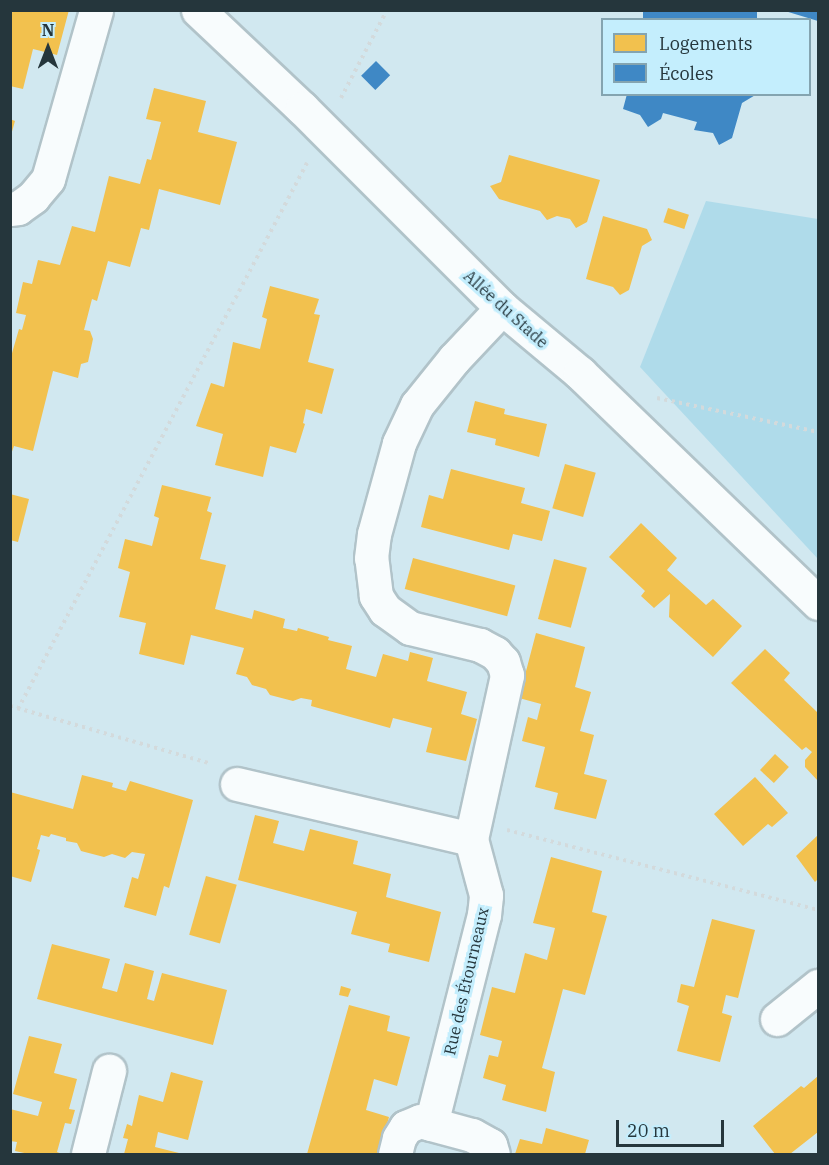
<!DOCTYPE html>
<meta charset="utf-8">
<style>
body{margin:0}
#map{position:relative;width:829px;height:1165px;overflow:hidden;background:#d1e8f0;font-family:"IBM Plex Serif",serif}
div>[style]{position:absolute}
[style*='--x']{left:calc(var(--x)*1px);top:calc(var(--y)*1px);width:calc(var(--w)*1px);rotate:calc(var(--a)*1deg)}
.green>*{inset:0;background:#afdbea}
.homes>*{inset:0;background:#f2c14e;transform-origin:0 0}
.schools>*{inset:0;background:#3f88c5;transform-origin:0 0}
.path>*{height:4px;margin-top:-2px;transform-origin:0;background:repeating-linear-gradient(90deg,#d3dadc 0 3px,transparent 0 7.5px)}
.roads{filter:drop-shadow(2px 0 #b1c3c9) drop-shadow(-2px 0 #b1c3c9) drop-shadow(0 2px #b1c3c9) drop-shadow(0 -2px #b1c3c9)}
.street>*{height:33px;margin:-16.5px;padding:0 16.5px;transform-origin:16.5px;border-radius:16.5px;background:#f8fcfd}
span{translate:-50% -50%;white-space:nowrap;text-align:center;line-height:1.15;-webkit-text-stroke:6px #c4eefd;paint-order:stroke}
.street-label{font-size:16px;color:#25363c}
.frame{position:absolute;inset:0;border:12px solid #25363c;pointer-events:none}
.legend{position:absolute;left:601px;top:18px;width:210px;height:78px;box-sizing:border-box;background:#c4eefd;border:2px solid #84a4b0;margin:0;padding:8px 10px;list-style:none;font-size:18px;color:#25363c}
.legend li{display:flex;align-items:center;gap:12px;height:30px}
.legend b{width:30px;border:2px solid #84a4b0}
.north{position:absolute;left:18px;top:18px;width:60px;height:60px;-webkit-text-stroke:4px #c4eefd;paint-order:stroke;rotate:0deg;font-size:16px;font-weight:700;line-height:24px;text-align:center;color:#25363c}
.north::after{content:'';display:block;margin:auto;width:21px;height:27px;background:#25363c;clip-path:polygon(50% 0,100% 100%,50% 72%,0 100%)}
.scale{position:absolute;left:616px;top:1120px;width:108px;height:27px;box-sizing:border-box;border:3px solid #25363c;border-top:0;padding-left:8px;font-size:18px;line-height:21px;white-space:nowrap;color:#25363c;-webkit-text-stroke:4px #c4eefd;paint-order:stroke}
</style>
<div id="map">
<div class="green">
<div style="clip-path:polygon(706px 201px,818px 219px,818px 559px,640px 367px)"></div>
</div>
<div class="homes">
<div style="clip-path:polygon(13px 10px,69px 10px,57px 55px,33px 49px,23px 89px,10px 86px,10px 18px)"></div>
<div style="clip-path:polygon(154px 88px,206px 101px,198px 132px,237px 142px,220px 205px,159px 189px,149px 230px,141px 228px,130px 267px,108px 261px,97px 301px,92px 299px,84px 330px,90px 331px,93px 339px,88px 362px,81px 364px,78px 378px,53px 371px,33px 451px,14px 446px,10px 457px,10px 360px,19px 329px,22px 330px,26px 315px,16px 313px,23px 282px,32px 284px,38px 260px,60px 265px,72px 226px,95px 232px,109px 176px,140px 184px,147px 159px,151px 160px,161px 122px,146px 119px)"></div>
<div style="clip-path:polygon(10px 119px,15px 121px,11px 135px,10px 135px)"></div>
<div style="clip-path:polygon(509px 155px,600px 180px,587px 222px,576px 228px,570px 219px,557px 216px,547px 220px,540px 211px,499px 199px,490px 186px,501px 182px)"></div>
<div style="left:668px;top:208px;width:22px;height:15px;rotate:18deg"></div>
<div style="clip-path:polygon(603px 216px,647px 229px,652px 240px,642px 246px,629px 290px,620px 295px,613px 287px,586px 279px)"></div>
<div style="clip-path:polygon(270px 286px,319px 299px,314px 314px,320px 315px,308px 362px,334px 369px,322px 414px,306px 409px,303px 423px,305px 424px,296px 453px,270px 446px,263px 477px,215px 465px,223px 434px,196px 426px,211px 383px,224px 387px,233px 342px,260px 349px,267px 319px,262px 317px)"></div>
<div style="clip-path:polygon(475px 401px,505px 409px,504px 414px,547px 424px,539px 457px,495px 445px,496px 439px,467px 432px)"></div>
<div style="left:565px;top:464px;width:32px;height:46px;rotate:16deg"></div>
<div style="clip-path:polygon(451px 469px,525px 488px,521px 503px,550px 511px,542px 541px,513px 534px,509px 550px,421px 527px,429px 495px,443px 499px)"></div>
<div style="clip-path:polygon(162px 485px,211px 497px,207px 511px,212px 513px,200px 559px,226px 565px,215px 609px,252px 619px,254px 610px,285px 619px,283px 628px,297px 631px,298px 628px,329px 637px,328px 640px,352px 646px,346px 669px,376px 677px,383px 654px,408px 661px,410px 652px,433px 658px,427px 681px,467px 692px,461px 714px,477px 719px,466px 761px,426px 752px,432px 728px,393px 718px,390px 728px,311px 706px,312px 700px,301px 698px,293px 701px,270px 695px,266px 689px,252px 685px,247px 677px,236px 674px,244px 648px,191px 635px,184px 665px,139px 654px,146px 623px,119px 617px,130px 572px,118px 568px,125px 539px,152px 546px,159px 518px,154px 516px)"></div>
<div style="clip-path:polygon(10px 494px,29px 499px,18px 542px,10px 540px)"></div>
<div style="clip-path:polygon(641px 523px,677px 558px,667px 570px,706px 605px,713px 599px,742px 626px,713px 657px,669px 617px,670px 594px,654px 608px,641px 596px,645px 591px,609px 557px)"></div>
<div style="left:413px;top:558px;width:106px;height:32px;rotate:15deg"></div>
<div style="left:554px;top:559px;width:34px;height:62px;rotate:15deg"></div>
<div style="clip-path:polygon(536px 633px,585px 647px,575px 687px,591px 692px,580px 731px,594px 735px,584px 774px,607px 780px,596px 819px,554px 809px,558px 793px,535px 787px,545px 747px,522px 741px,528px 717px,537px 720px,541px 704px,519px 698px)"></div>
<div style="clip-path:polygon(765px 649px,790px 673px,784px 680px,818px 713px,818px 781px,805px 767px,805px 760px,812px 752px,806px 747px,802px 750px,731px 683px)"></div>
<div style="left:775px;top:754px;width:19px;height:22px;rotate:43deg"></div>
<div style="clip-path:polygon(82px 775px,113px 783px,112px 787px,126px 791px,130px 781px,193px 800px,169px 888px,164px 886px,156px 916px,124px 907px,132px 877px,138px 879px,145px 854px,132px 852px,125px 858px,112px 854px,104px 857px,81px 851px,77px 843px,66px 841px,66px 838px,51px 834px,49px 837px,41px 835px,37px 849px,40px 850px,31px 882px,10px 876px,10px 792px,73px 809px)"></div>
<div style="clip-path:polygon(755px 777px,788px 813px,772px 827px,768px 824px,743px 846px,714px 814px)"></div>
<div style="clip-path:polygon(255px 815px,279px 821px,273px 843px,304px 851px,310px 829px,358px 841px,353px 864px,391px 874px,386px 897px,441px 912px,429px 962px,388px 952px,390px 944px,351px 934px,357px 912px,238px 880px)"></div>
<div style="clip-path:polygon(818px 835px,818px 879px,815px 882px,796px 856px)"></div>
<div style="clip-path:polygon(551px 857px,602px 871px,592px 912px,607px 916px,585px 995px,563px 989px,542px 1068px,555px 1072px,546px 1112px,502px 1100px,506px 1085px,483px 1078px,489px 1055px,498px 1057px,502px 1041px,480px 1035px,492px 987px,515px 993px,525px 953px,547px 960px,555px 928px,533px 923px)"></div>
<div style="left:206px;top:876px;width:32px;height:61px;rotate:16deg"></div>
<div style="clip-path:polygon(712px 919px,755px 930px,738px 998px,726px 995px,722px 1013px,732px 1016px,720px 1062px,677px 1051px,689px 1006px,677px 1002px,681px 984px,694px 987px)"></div>
<div style="clip-path:polygon(52px 944px,110px 959px,102px 988px,117px 992px,125px 963px,154px 971px,147px 999px,154px 1001px,162px 973px,227px 990px,213px 1045px,37px 999px)"></div>
<div style="clip-path:polygon(341px 986px,351px 989px,348px 997px,339px 995px)"></div>
<div style="clip-path:polygon(349px 1005px,390px 1016px,387px 1031px,410px 1037px,397px 1086px,374px 1079px,366px 1110px,389px 1117px,379px 1154px,307px 1154px)"></div>
<div style="clip-path:polygon(29px 1036px,62px 1044px,54px 1073px,77px 1079px,69px 1109px,75px 1110px,71px 1124px,65px 1123px,57px 1152px,62px 1154px,29px 1154px,15px 1151px,17px 1142px,10px 1141px,10px 1109px,38px 1116px,42px 1102px,13px 1094px)"></div>
<div style="clip-path:polygon(171px 1072px,203px 1081px,188px 1140px,158px 1132px,155px 1147px,183px 1154px,124px 1154px,128px 1139px,123px 1138px,127px 1124px,132px 1126px,139px 1095px,163px 1102px)"></div>
<div style="clip-path:polygon(818px 1076px,818px 1132px,790px 1154px,775px 1154px,753px 1126px,801px 1086px,804px 1088px)"></div>
<div style="clip-path:polygon(546px 1128px,589px 1140px,585px 1154px,515px 1154px,520px 1139px,542px 1144px)"></div>
</div>
<div class="schools">
<div style="left:643px;top:10px;width:114px;height:11px"></div>
<div style="clip-path:polygon(785px 10px,818px 10px,818px 21px,785px 11px)"></div>
<div style="left:376px;top:61px;width:20px;height:21px;rotate:45deg"></div>
<div style="clip-path:polygon(627px 94px,757px 94px,742px 103px,732px 138px,719px 145px,713px 133px,694px 130px,697px 122px,663px 113px,661px 119px,648px 127px,640px 115px,623px 109px)"></div>
</div>
<div class="path">
<div style="--x:341;--y:98;--w:99;--a:-62.4"></div>
<div style="--x:657;--y:398;--w:165;--a:11.9"></div>
<div style="--x:10;--y:706;--w:207;--a:16"></div>
<div style="--x:18;--y:709;--w:618;--a:-62.11"></div>
<div style="--x:507;--y:830;--w:321;--a:14.4"></div>
</div>
<div class="roads">
<div class="street">
<div style="--x:198;--y:10;--w:143;--a:43.3"></div>
<div style="--x:302;--y:108;--w:283;--a:45"></div>
<div style="--x:502;--y:308;--w:102;--a:39.8"></div>
<div style="--x:580;--y:373;--w:331;--a:44"></div>
<div style="--x:10;--y:209;--w:8;--a:-7"></div>
<div style="--x:18;--y:208;--w:19;--a:-36"></div>
<div style="--x:33;--y:197;--w:23;--a:-50"></div>
<div style="--x:48;--y:179;--w:176;--a:-74.1"></div>
<div style="--x:237;--y:784;--w:240;--a:13.2"></div>
<div style="--x:777;--y:1019;--w:53;--a:-38.8"></div>
<div style="--x:431;--y:1124;--w:216;--a:-75.8"></div>
<div style="--x:484;--y:915;--w:20;--a:-84"></div>
<div style="--x:486;--y:895;--w:58;--a:-105"></div>
<div style="--x:471;--y:839;--w:168;--a:-77.6"></div>
<div style="--x:507;--y:675;--w:14;--a:-107"></div>
<div style="--x:503;--y:662;--w:12;--a:-132"></div>
<div style="--x:495;--y:653;--w:17;--a:-152"></div>
<div style="--x:480;--y:645;--w:72;--a:-166.3"></div>
<div style="--x:410;--y:628;--w:31;--a:-144"></div>
<div style="--x:385;--y:610;--w:17;--a:-123"></div>
<div style="--x:376;--y:596;--w:38;--a:-97"></div>
<div style="--x:371;--y:558;--w:24;--a:-83"></div>
<div style="--x:374;--y:534;--w:94;--a:-74.6"></div>
<div style="--x:399;--y:443;--w:42;--a:-64.7"></div>
<div style="--x:417;--y:405;--w:59;--a:-51.2"></div>
<div style="--x:454;--y:359;--w:70;--a:-46.7"></div>
<div style="--x:88;--y:1154;--w:86;--a:-75.8"></div>
<div style="--x:395;--y:1154;--w:16;--a:-76"></div>
<div style="--x:399;--y:1138;--w:13;--a:-58"></div>
<div style="--x:406;--y:1127;--w:15;--a:-23"></div>
<div style="--x:420;--y:1121;--w:54;--a:15.1"></div>
<div style="--x:472;--y:1135;--w:21;--a:29"></div>
<div style="--x:490;--y:1145;--w:9;--a:72"></div>
</div>
</div>
<div class="street-label">
<span style="left:506px;top:309px;rotate:42deg">Allée du Stade</span>
<span style="left:466px;top:981px;rotate:-77deg">Rue des Étourneaux</span>
</div>
<div class="frame"></div>
<ul class="legend">
<li><b style="height:16px;background:#f2c14e"></b>Logements</li>
<li><b style="height:16px;background:#3f88c5"></b>Écoles</li>
</ul>
<div class="north">N</div>
<div class="scale">20 m</div>
</div>
